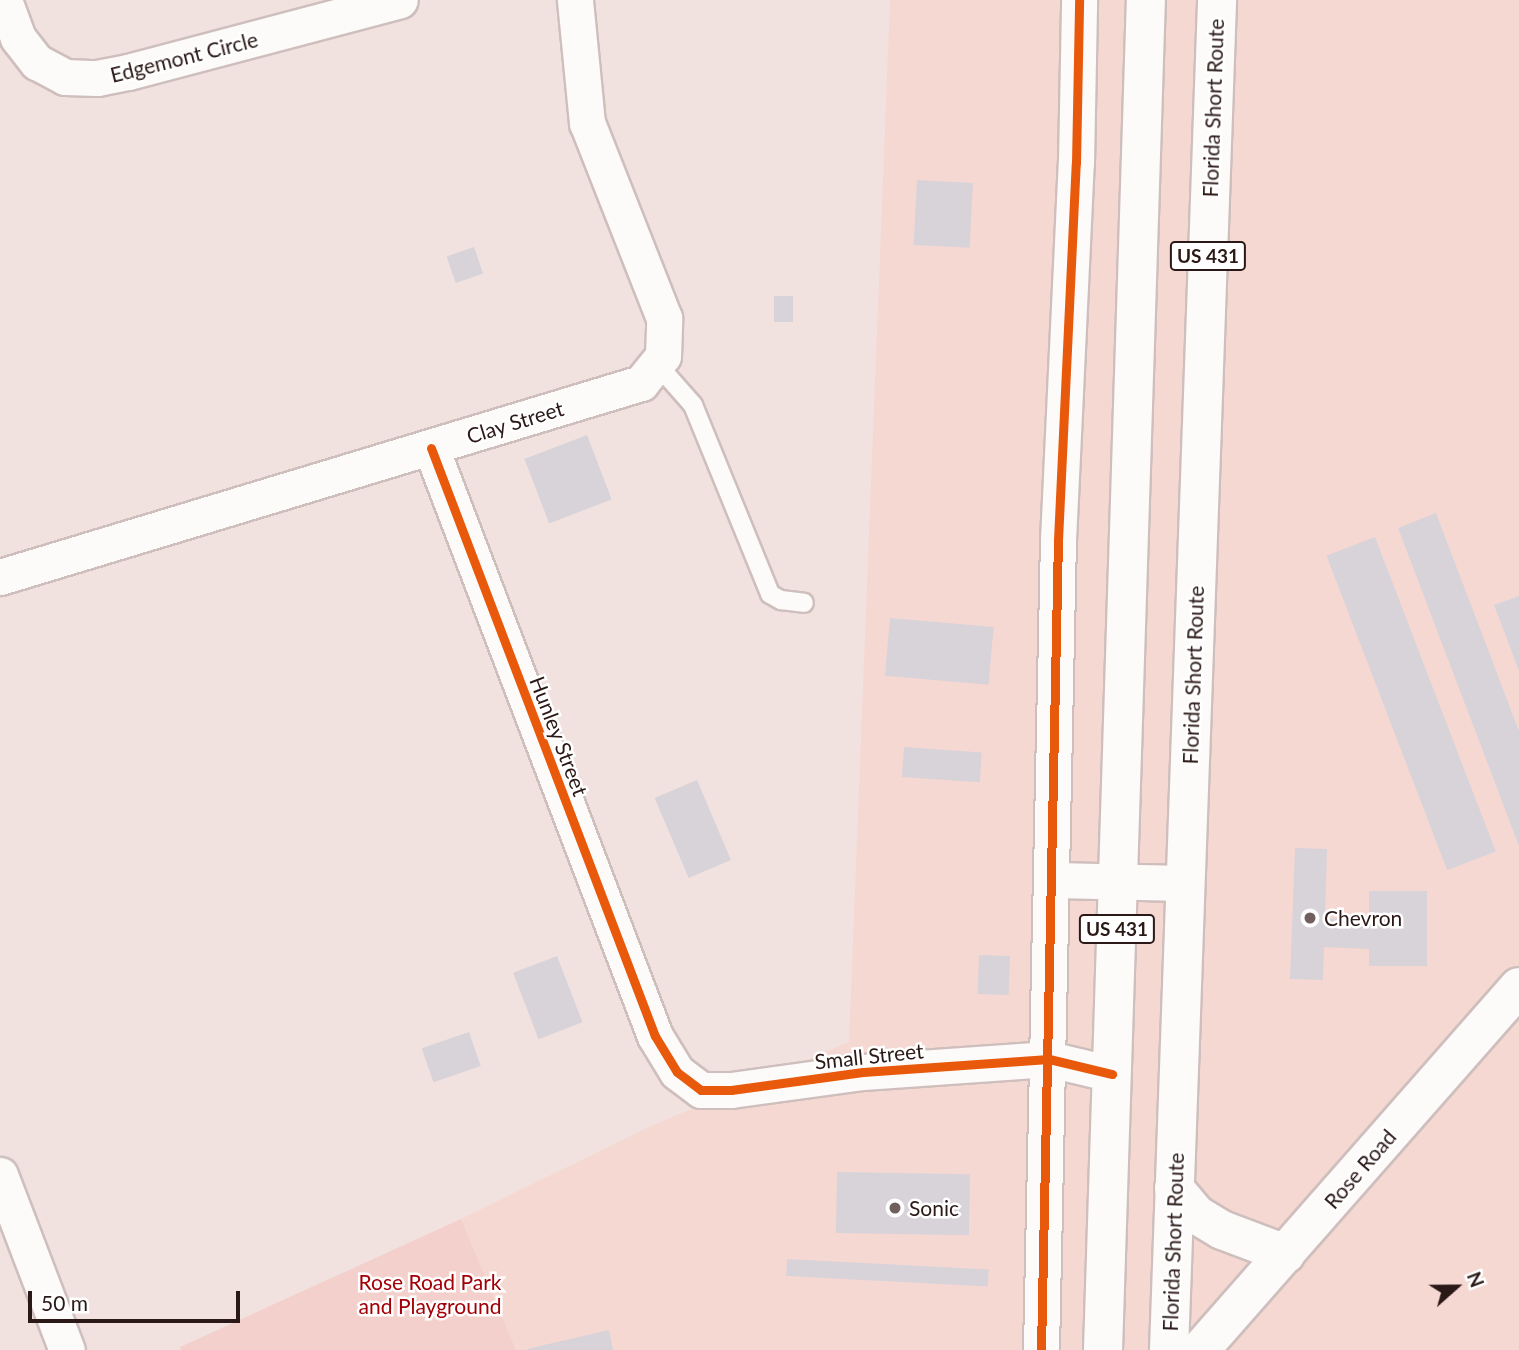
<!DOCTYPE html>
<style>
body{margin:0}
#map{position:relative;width:1519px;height:1350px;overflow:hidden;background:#f1e2e0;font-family:Lato,sans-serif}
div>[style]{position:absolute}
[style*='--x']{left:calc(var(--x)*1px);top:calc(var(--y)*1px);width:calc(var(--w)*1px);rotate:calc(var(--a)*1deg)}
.built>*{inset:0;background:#f6d8d3}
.green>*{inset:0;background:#f3d0cb}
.building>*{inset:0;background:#d7d3d9;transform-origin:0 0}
.roads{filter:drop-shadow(2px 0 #cebfbd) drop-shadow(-2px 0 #cebfbd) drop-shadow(0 2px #cebfbd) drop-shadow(0 -2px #cebfbd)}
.service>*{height:18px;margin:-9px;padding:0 9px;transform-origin:9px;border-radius:9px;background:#fdfbfa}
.minor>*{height:35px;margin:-17.5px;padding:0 17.5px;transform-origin:17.5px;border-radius:17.5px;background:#fdfbfa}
.tertiary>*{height:38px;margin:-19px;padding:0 19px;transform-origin:19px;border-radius:19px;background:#fdfbfa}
.trunk>*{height:38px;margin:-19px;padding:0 19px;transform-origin:19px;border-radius:19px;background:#fdfbfa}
.cycleway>*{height:9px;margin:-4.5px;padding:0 4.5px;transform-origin:4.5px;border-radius:4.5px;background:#e8590c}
.dots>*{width:19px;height:19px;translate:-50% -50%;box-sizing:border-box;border:4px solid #fff;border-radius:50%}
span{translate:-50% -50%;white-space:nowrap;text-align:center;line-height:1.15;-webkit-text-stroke:5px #fff;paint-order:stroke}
.shield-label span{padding:2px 5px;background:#fff;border:2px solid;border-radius:5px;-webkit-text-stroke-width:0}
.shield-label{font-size:19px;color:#2a1917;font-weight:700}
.street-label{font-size:21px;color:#2a1917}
.poi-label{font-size:21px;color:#2a1917}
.left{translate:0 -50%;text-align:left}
.park-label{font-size:21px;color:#a20006}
.north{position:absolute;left:1421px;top:1252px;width:70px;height:70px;-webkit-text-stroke:5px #fff;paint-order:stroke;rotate:69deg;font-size:19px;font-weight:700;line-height:28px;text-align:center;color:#2a1917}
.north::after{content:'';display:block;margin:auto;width:24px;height:32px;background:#2a1917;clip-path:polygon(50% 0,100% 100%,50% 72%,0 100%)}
.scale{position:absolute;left:28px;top:1291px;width:212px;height:32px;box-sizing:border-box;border:4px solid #2a1917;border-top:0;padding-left:9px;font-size:21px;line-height:24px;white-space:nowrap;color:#2a1917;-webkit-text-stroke:5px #fff;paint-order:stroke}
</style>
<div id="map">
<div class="built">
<div style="clip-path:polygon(890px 0,1519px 0,1519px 1350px,516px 1350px,461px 1219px,651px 1126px,849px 1042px)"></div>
</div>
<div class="green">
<div style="clip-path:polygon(461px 1219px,516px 1350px,181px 1350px,180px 1347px)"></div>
</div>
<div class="building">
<div style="left:917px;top:180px;width:56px;height:65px;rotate:3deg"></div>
<div style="left:474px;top:247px;width:28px;height:29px;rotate:71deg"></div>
<div style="left:774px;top:296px;width:19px;height:26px"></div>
<div style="left:587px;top:435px;width:69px;height:67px;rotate:69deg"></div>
<div style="clip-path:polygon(1436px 513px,1519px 731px,1519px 846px,1398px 528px)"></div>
<div style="left:1375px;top:537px;width:337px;height:52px;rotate:69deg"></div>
<div style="clip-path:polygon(1519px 596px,1519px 671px,1494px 605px)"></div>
<div style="left:890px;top:618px;width:104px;height:58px;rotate:5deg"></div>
<div style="left:904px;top:747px;width:78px;height:30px;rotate:4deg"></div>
<div style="left:697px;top:780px;width:87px;height:46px;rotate:67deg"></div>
<div style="clip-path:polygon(1295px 848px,1327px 849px,1325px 918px,1369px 920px,1369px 891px,1427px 891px,1427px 966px,1369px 966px,1369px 949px,1324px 947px,1323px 980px,1290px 979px)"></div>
<div style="left:979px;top:955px;width:31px;height:39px;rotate:2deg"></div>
<div style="left:557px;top:956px;width:71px;height:47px;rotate:69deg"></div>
<div style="left:469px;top:1032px;width:36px;height:50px;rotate:71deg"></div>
<div style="left:837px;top:1172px;width:133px;height:61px;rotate:1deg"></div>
<div style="left:787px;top:1259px;width:202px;height:17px;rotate:3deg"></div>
<div style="clip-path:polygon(609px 1330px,613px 1350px,527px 1350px,527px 1349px)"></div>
</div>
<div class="roads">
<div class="service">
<div style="--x:656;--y:363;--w:56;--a:48.6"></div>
<div style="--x:693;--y:405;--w:204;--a:67.8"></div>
<div style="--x:770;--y:594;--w:13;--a:29"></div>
<div style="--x:781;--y:600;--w:23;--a:7"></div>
</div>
<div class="minor">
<div style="--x:4;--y:0;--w:40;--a:69.8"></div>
<div style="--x:18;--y:38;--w:31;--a:52"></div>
<div style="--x:37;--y:62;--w:32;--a:28"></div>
<div style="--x:65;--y:77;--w:32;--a:2"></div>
<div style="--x:97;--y:78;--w:32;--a:-11"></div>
<div style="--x:128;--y:72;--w:281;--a:-14.8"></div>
<div style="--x:431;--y:448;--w:629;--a:69.15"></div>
<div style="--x:655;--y:1036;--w:42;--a:58.6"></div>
<div style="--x:677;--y:1072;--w:30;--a:37"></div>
<div style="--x:701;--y:1090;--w:30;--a:0"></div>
<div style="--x:731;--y:1090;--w:133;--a:-7.8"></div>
<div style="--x:863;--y:1072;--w:186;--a:-4"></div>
<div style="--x:1049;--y:1059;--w:65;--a:13.4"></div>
<div style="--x:0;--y:577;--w:670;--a:-16.84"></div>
<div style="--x:641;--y:383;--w:35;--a:-51"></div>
<div style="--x:663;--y:356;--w:38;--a:-88"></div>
<div style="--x:664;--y:318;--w:210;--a:-111.5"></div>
<div style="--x:587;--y:123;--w:124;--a:-95.6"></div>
<div style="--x:1052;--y:880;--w:134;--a:1.3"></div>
<div style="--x:0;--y:1175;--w:187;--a:69.1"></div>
<div style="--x:1041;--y:1350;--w:810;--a:-88.8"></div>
<div style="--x:1058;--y:540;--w:377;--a:-87.3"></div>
<div style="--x:1076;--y:163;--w:163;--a:-88.9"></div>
</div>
<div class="tertiary">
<div style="--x:1200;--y:1350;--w:483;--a:-48.7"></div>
</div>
<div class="trunk">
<div style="--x:1174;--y:1188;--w:35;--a:50"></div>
<div style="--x:1197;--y:1215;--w:29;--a:31"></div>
<div style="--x:1222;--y:1230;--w:68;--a:20.6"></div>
<div style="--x:1103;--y:1350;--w:1351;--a:-88.18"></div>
<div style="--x:1169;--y:1350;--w:1351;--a:-87.96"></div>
</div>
</div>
<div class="cycleway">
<div style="--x:431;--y:448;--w:629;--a:69.15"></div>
<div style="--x:655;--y:1036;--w:42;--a:58.6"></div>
<div style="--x:677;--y:1072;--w:30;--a:37"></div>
<div style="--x:701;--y:1090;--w:30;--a:0"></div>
<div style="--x:731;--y:1090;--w:133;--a:-7.8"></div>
<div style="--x:863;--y:1072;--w:186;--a:-4"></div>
<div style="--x:1049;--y:1059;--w:65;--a:13.4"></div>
<div style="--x:1041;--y:1350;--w:810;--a:-88.8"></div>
<div style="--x:1058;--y:540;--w:377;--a:-87.3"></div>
<div style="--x:1076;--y:163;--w:163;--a:-88.9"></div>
</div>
<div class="dots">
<div style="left:1310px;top:918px;background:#705f5d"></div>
<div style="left:895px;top:1208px;background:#705f5d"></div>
</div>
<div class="shield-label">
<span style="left:1208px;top:256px">US 431</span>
<span style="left:1117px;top:929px">US 431</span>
</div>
<div class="street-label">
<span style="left:184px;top:57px;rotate:-14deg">Edgemont Circle</span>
<span style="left:1213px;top:108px;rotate:-88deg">Florida Short Route</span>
<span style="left:515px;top:422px;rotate:-17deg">Clay Street</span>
<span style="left:1193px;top:675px;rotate:-88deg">Florida Short Route</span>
<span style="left:559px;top:736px;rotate:69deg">Hunley Street</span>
<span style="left:869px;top:1056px;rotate:-6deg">Small Street</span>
<span style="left:1360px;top:1169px;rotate:-49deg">Rose Road</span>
<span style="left:1173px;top:1242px;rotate:-88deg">Florida Short Route</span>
</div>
<div class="poi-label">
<span class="left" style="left:1324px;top:918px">Chevron</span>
<span class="left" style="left:909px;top:1208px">Sonic</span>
</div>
<div class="park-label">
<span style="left:430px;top:1294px">Rose Road Park<br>and Playground</span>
</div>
<div class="north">N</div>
<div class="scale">50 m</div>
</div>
